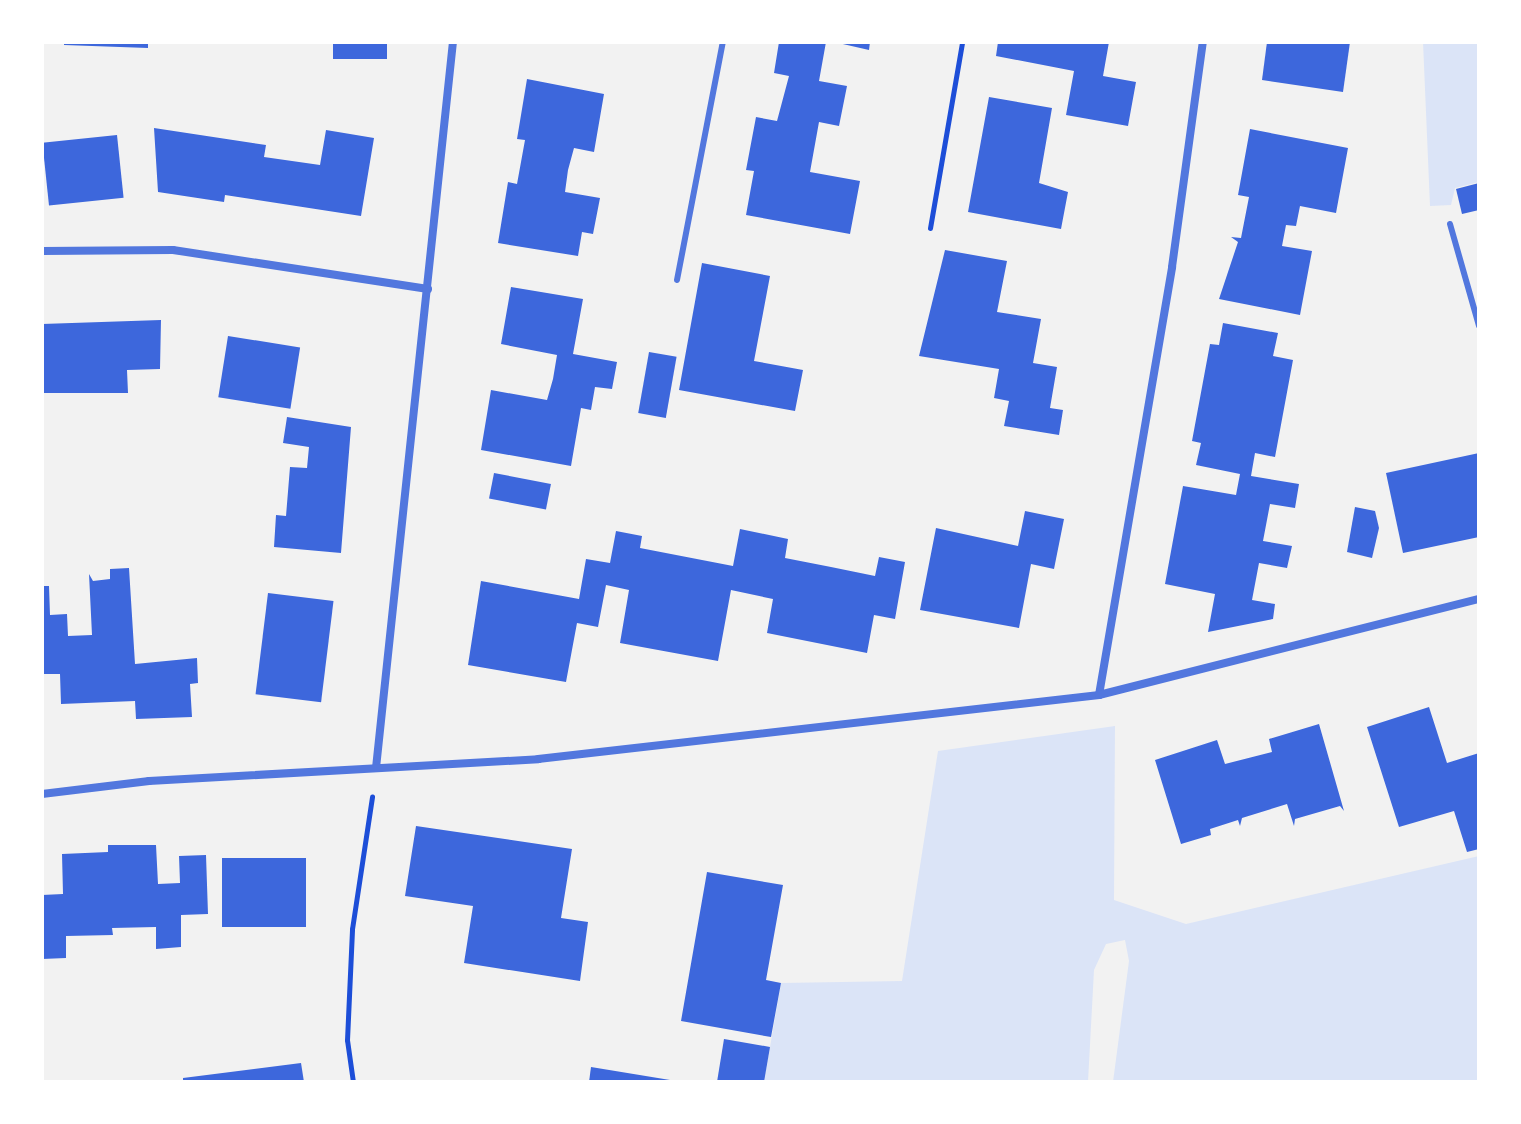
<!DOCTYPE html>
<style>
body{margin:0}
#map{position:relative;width:1521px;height:1124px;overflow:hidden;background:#f2f2f2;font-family:"Exo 2",sans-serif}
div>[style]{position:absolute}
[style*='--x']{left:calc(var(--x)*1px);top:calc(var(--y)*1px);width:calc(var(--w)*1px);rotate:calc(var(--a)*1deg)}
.green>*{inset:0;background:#dbe4f7}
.building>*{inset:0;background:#3d67dc;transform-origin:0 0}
.path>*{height:5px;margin:-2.5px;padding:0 2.5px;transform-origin:2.5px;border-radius:2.5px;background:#1d4ed8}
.service>*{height:6px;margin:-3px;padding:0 3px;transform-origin:3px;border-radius:3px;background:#5277de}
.minor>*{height:8px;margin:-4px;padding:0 4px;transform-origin:4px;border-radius:4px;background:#5277de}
span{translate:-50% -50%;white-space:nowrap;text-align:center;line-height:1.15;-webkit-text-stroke:8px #fff;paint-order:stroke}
.frame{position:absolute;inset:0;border:44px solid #fff;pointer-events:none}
</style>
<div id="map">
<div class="green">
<div style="clip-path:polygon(1423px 42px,1479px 42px,1479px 182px,1455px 188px,1451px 205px,1430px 206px)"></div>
<div style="clip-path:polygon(1115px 726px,1114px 900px,1186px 924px,1479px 856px,1479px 1082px,1113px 1082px,1129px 961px,1125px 940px,1106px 944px,1094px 970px,1088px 1082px,764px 1082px,781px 983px,902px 981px,938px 751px)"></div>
</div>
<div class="building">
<div style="clip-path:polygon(64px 42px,148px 42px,148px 48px,64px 45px)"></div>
<div style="left:333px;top:42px;width:54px;height:17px"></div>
<div style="clip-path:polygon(779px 42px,826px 42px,819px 81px,847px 86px,839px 126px,819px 122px,810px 172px,860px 181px,850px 234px,746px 215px,754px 171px,746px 170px,756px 117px,777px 121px,789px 76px,774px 73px)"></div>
<div style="clip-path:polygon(834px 42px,870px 42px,869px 50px)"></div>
<div style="clip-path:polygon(998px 42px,1109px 42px,1103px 76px,1136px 82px,1128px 126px,1066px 115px,1074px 71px,996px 56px)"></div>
<div style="clip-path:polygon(1267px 42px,1350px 42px,1343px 92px,1262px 80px)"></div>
<div style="clip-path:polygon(527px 79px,604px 94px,594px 152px,574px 148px,568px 170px,565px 192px,600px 198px,593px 234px,582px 232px,578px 256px,498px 243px,508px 182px,517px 184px,525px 140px,517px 139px)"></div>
<div style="clip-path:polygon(989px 97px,1052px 108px,1039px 183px,1068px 192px,1061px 229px,968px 212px)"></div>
<div style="clip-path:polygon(154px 128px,266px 145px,264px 157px,320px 165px,326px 130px,374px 138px,361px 216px,225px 195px,224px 202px,158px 192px)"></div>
<div style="clip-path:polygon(1250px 129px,1348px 148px,1336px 213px,1300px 206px,1296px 226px,1286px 225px,1282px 246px,1312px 251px,1300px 315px,1219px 299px,1238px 242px,1231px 237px,1241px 238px,1249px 197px,1238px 195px)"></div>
<div style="left:117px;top:135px;width:63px;height:75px;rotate:84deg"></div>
<div style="clip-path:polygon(1479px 183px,1479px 210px,1462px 214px,1456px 189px)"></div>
<div style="clip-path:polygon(945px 250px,1007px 261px,997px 312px,1041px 319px,1033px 363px,1057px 367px,1050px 408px,1063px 410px,1059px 435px,1004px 426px,1009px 401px,994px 398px,999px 369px,919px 356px)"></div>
<div style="clip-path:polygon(702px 263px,770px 276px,754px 361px,803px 370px,795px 411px,679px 390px)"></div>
<div style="clip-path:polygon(511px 287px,583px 299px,573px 354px,617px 362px,612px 389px,595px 387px,591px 410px,581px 408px,571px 466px,481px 450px,491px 390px,547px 400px,553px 379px,557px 355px,501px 344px)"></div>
<div style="clip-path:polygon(161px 320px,160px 369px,127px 370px,128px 393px,42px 393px,42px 324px)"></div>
<div style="clip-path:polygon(1223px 323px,1278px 333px,1273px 356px,1293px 360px,1275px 457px,1255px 453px,1251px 476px,1299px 484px,1295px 508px,1270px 504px,1263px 541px,1292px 546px,1287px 568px,1259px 563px,1252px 600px,1275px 604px,1273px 619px,1208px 632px,1215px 594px,1165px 584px,1183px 486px,1236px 495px,1240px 474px,1196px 465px,1201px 443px,1192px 441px,1210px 344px,1219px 345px)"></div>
<div style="left:228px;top:336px;width:73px;height:62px;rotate:9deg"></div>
<div style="left:649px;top:352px;width:28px;height:62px;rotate:10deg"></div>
<div style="clip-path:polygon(287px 417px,351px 427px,341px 553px,274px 547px,276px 515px,286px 516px,290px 467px,307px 468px,309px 447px,283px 443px)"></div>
<div style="clip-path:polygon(1479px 453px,1479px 537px,1403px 553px,1386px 473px)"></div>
<div style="left:494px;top:473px;width:58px;height:26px;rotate:11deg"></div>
<div style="clip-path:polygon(1355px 507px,1375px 511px,1379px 528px,1372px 558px,1347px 552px)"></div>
<div style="clip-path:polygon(1025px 511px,1064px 519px,1054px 569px,1031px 564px,1019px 628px,920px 610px,936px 528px,1018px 546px)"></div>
<div style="clip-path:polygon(740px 529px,788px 539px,785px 558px,831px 567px,875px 576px,879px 557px,905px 562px,895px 619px,874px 615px,867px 653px,767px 633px,773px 599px,731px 590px,718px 661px,620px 643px,629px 590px,606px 585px,598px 627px,577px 623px,566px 682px,468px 665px,481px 581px,579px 599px,586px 559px,610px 563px,616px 531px,642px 536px,640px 548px,733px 566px)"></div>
<div style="clip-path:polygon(129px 568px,135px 664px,197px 658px,198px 683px,190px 684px,192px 717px,136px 719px,135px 701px,61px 704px,60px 674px,42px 674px,42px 586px,49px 586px,50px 615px,67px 614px,68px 636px,92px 635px,89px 574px,93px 581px,110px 579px,110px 569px)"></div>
<div style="left:268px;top:593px;width:66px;height:102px;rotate:7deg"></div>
<div style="clip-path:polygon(1429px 707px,1447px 763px,1479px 753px,1479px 849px,1467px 852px,1454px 811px,1399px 827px,1367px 727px)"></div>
<div style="clip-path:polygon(1319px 724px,1344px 811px,1340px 806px,1295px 819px,1294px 826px,1287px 804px,1242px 818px,1240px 826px,1238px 820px,1210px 829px,1211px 835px,1181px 844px,1155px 760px,1217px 740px,1225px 764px,1272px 752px,1269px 739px)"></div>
<div style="clip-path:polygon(416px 826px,572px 849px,561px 918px,588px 922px,580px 981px,464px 963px,473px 906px,405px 896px)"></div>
<div style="clip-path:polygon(108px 845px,156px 845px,158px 884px,180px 883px,179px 856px,206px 855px,208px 914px,181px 915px,181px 947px,156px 949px,156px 927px,112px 928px,113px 935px,66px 936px,66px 958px,42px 959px,42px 895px,63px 894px,62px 854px,108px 852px)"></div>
<div style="left:306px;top:858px;width:69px;height:84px;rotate:90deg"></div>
<div style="clip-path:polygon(707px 872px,783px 885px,766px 980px,781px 983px,771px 1037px,681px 1021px)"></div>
<div style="clip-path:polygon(724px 1039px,770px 1047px,764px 1082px,717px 1082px)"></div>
<div style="clip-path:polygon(301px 1063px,304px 1082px,183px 1082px,183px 1078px)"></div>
<div style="clip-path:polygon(591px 1067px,670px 1080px,670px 1082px,589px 1082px)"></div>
</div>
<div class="path">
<div style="--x:930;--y:228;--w:189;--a:-80.2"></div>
<div style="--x:353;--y:1082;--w:42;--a:-98.1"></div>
<div style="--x:347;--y:1040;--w:111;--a:-87.4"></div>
<div style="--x:352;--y:929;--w:134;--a:-81.4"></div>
</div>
<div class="service">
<div style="--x:1450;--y:224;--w:106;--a:74.1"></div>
<div style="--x:677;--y:280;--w:242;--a:-79.1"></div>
</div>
<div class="minor">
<div style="--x:42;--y:251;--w:131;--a:-0.4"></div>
<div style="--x:173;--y:250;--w:258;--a:8.7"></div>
<div style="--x:1099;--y:695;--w:434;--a:-80.3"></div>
<div style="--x:1172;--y:267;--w:227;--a:-82.2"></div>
<div style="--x:376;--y:768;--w:730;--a:-83.95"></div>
<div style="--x:42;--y:794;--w:108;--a:-6.9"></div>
<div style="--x:149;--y:781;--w:390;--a:-3.2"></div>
<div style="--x:538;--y:759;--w:565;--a:-6.51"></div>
<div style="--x:1099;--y:695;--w:392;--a:-14.2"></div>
</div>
<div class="frame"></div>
</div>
